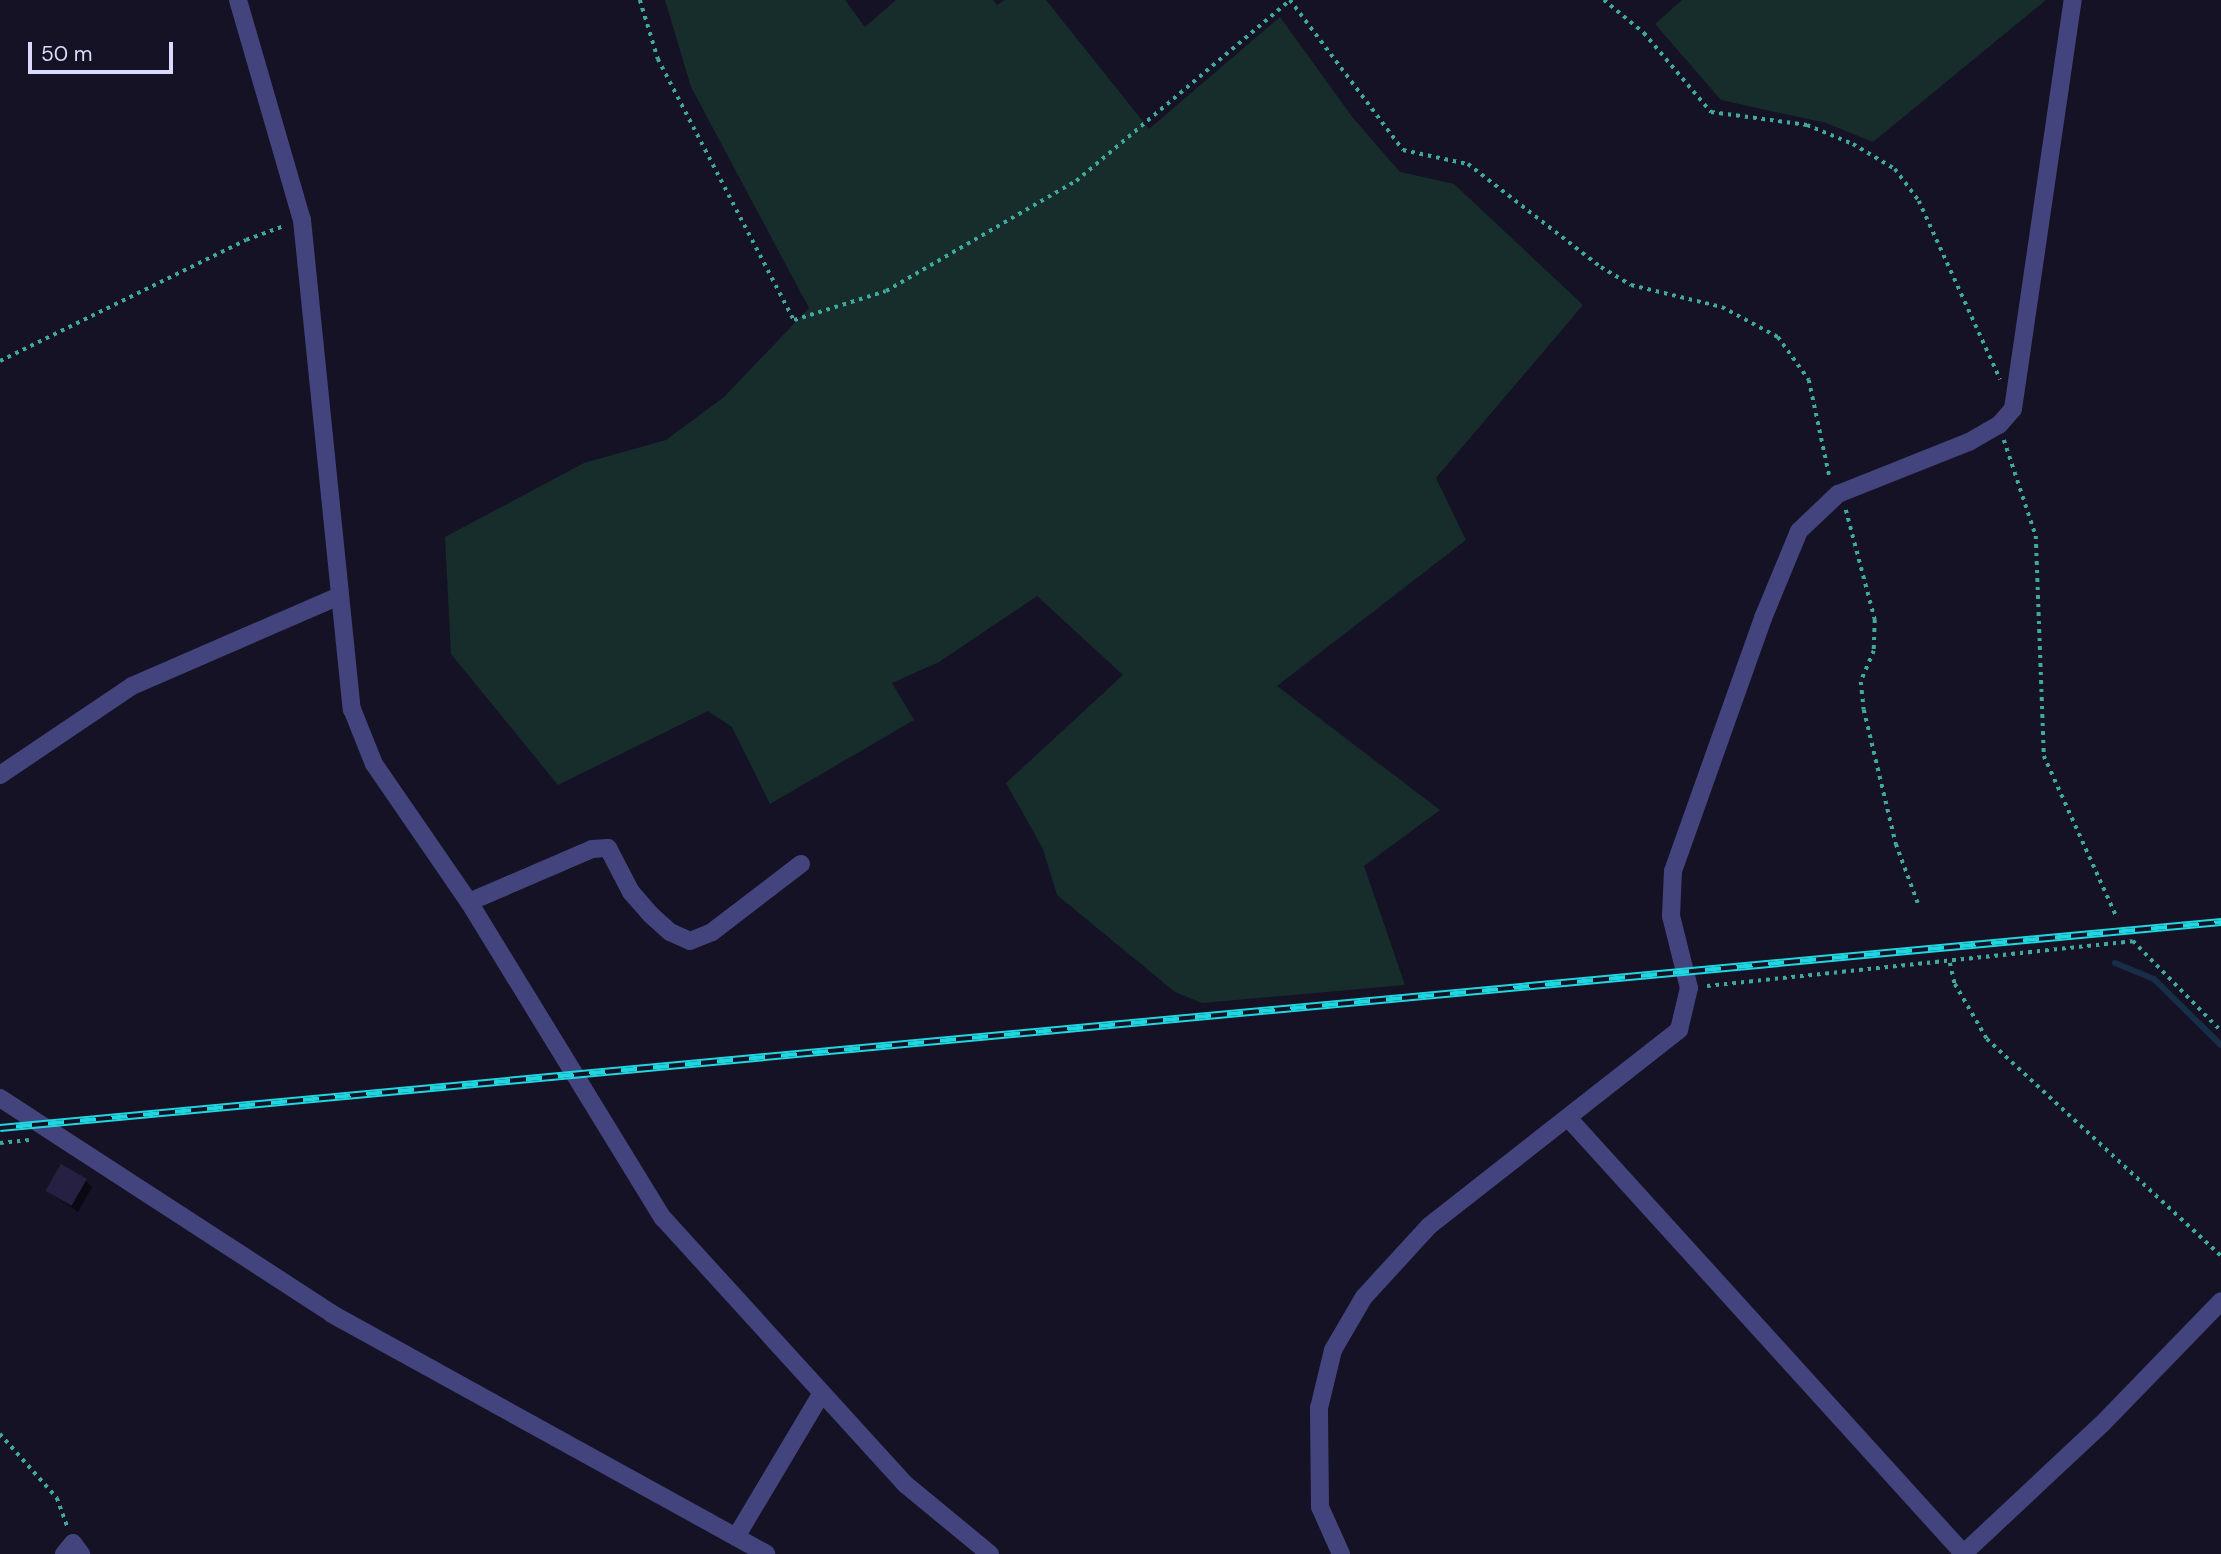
<!DOCTYPE html>
<style>
body{margin:0}
#map{position:relative;width:2221px;height:1554px;overflow:hidden;background:#141224;font-family:"DM Sans",sans-serif}
div>[style]{position:absolute}
[style*='--x']{left:calc(var(--x)*1px);top:calc(var(--y)*1px);width:calc(var(--w)*1px);rotate:calc(var(--a)*1deg)}
.green>*{inset:0;background:#162d2b}
.shadow>*{inset:0;background:#0007}
.stream>*{height:6px;margin:-3px;padding:0 3px;transform-origin:3px;border-radius:3px;background:#172d48}
.building>*{inset:0;background:#262143;transform-origin:0 0}
.path>*{height:3.5px;margin-top:-1.75px;transform-origin:0;background:repeating-linear-gradient(90deg,#40a99d 0 3.5px,transparent 0 8.5px)}
.minor>*{height:18px;margin:-9px;padding:0 9px;transform-origin:9px;border-radius:9px;background:#43447d}
.rail>*{height:8px;margin-top:-4px;transform-origin:0;background:repeating-linear-gradient(90deg,#141224 0 16px,#20d7e1 0 32px);box-sizing:border-box;border-block:2px solid #20d7e1}
span{translate:-50% -50%;white-space:nowrap;text-align:center;line-height:1.15;-webkit-text-stroke:6px #141224;paint-order:stroke}
.scale{position:absolute;left:28px;top:42px;width:145px;height:32px;box-sizing:border-box;border:4px solid #dcdafa;border-top:0;padding-left:9px;font-size:21px;line-height:24px;white-space:nowrap;color:#dcdafa;-webkit-text-stroke:5px #141224;paint-order:stroke}
</style>
<div id="map">
<div class="green">
<div style="clip-path:polygon(665px 0,845px 0,865px 27px,896px 0,993px 0,997px 5px,1005px 0,1046px 0,1149px 129px,1280px 17px,1353px 118px,1400px 172px,1454px 184px,1583px 305px,1436px 478px,1466px 540px,1277px 686px,1440px 810px,1364px 866px,1405px 985px,1202px 1003px,1175px 992px,1057px 895px,1043px 849px,1006px 783px,1123px 675px,1037px 596px,939px 662px,892px 683px,914px 720px,770px 804px,732px 727px,708px 711px,558px 785px,451px 654px,445px 537px,584px 463px,666px 440px,724px 397px,809px 308px,691px 87px)"></div>
<div style="clip-path:polygon(1682px 0,2046px 0,1873px 142px,1826px 123px,1721px 100px,1655px 24px)"></div>
</div>
<div class="shadow">
<div style="clip-path:polygon(86px 1181px,92px 1187px,78px 1212px,47px 1191px)"></div>
</div>
<div class="stream">
<div style="--x:2115;--y:963;--w:42;--a:22.3"></div>
<div style="--x:2154;--y:979;--w:94;--a:44.6"></div>
</div>
<div class="building">
<div style="left:61px;top:1164px;width:30px;height:31px;rotate:30deg"></div>
</div>
<div class="path">
<div style="--x:640;--y:0;--w:62;--a:73"></div>
<div style="--x:658;--y:59;--w:294;--a:62.5"></div>
<div style="--x:794;--y:320;--w:96;--a:-17.5"></div>
<div style="--x:886;--y:291;--w:220;--a:-30.1"></div>
<div style="--x:1076;--y:181;--w:280;--a:-40.2"></div>
<div style="--x:1290;--y:0;--w:188;--a:53"></div>
<div style="--x:1403;--y:150;--w:66;--a:12.2"></div>
<div style="--x:1468;--y:164;--w:168;--a:37.8"></div>
<div style="--x:1601;--y:267;--w:35;--a:31"></div>
<div style="--x:1631;--y:285;--w:94;--a:13.6"></div>
<div style="--x:1722;--y:307;--w:64;--a:28.2"></div>
<div style="--x:1778;--y:337;--w:53;--a:54.2"></div>
<div style="--x:1809;--y:380;--w:101;--a:78"></div>
<div style="--x:1604;--y:0;--w:52;--a:39.5"></div>
<div style="--x:1644;--y:33;--w:104;--a:49.7"></div>
<div style="--x:1711;--y:112;--w:97;--a:7.7"></div>
<div style="--x:1807;--y:125;--w:50;--a:22.4"></div>
<div style="--x:1853;--y:144;--w:49;--a:30.8"></div>
<div style="--x:1895;--y:169;--w:40;--a:53"></div>
<div style="--x:1919;--y:201;--w:196;--a:65.5"></div>
<div style="--x:0;--y:361;--w:274;--a:-26.2"></div>
<div style="--x:246;--y:240;--w:40;--a:-20.2"></div>
<div style="--x:2004;--y:440;--w:101;--a:71.6"></div>
<div style="--x:2036;--y:536;--w:220;--a:87.9"></div>
<div style="--x:2044;--y:756;--w:178;--a:65.7"></div>
<div style="--x:1846;--y:510;--w:114;--a:75.2"></div>
<div style="--x:1875;--y:620;--w:31;--a:92"></div>
<div style="--x:1874;--y:651;--w:34;--a:113"></div>
<div style="--x:1861;--y:682;--w:28;--a:84"></div>
<div style="--x:1864;--y:710;--w:138;--a:76.6"></div>
<div style="--x:1896;--y:844;--w:63;--a:69.6"></div>
<div style="--x:1950;--y:963;--w:22;--a:77"></div>
<div style="--x:1955;--y:984;--w:64;--a:59.8"></div>
<div style="--x:1987;--y:1039;--w:319;--a:42.8"></div>
<div style="--x:1707;--y:986;--w:428;--a:-6"></div>
<div style="--x:2133;--y:941;--w:126;--a:45.6"></div>
<div style="--x:0;--y:1143;--w:29;--a:-6"></div>
<div style="--x:0;--y:1434;--w:86;--a:48.3"></div>
<div style="--x:57;--y:1498;--w:32;--a:70"></div>
</div>
<div class="minor">
<div style="--x:238;--y:0;--w:229;--a:73.8"></div>
<div style="--x:302;--y:220;--w:492;--a:84.2"></div>
<div style="--x:352;--y:709;--w:59;--a:68.2"></div>
<div style="--x:374;--y:764;--w:168;--a:55.5"></div>
<div style="--x:469;--y:902;--w:371;--a:58.5"></div>
<div style="--x:663;--y:1218;--w:360;--a:47.7"></div>
<div style="--x:905;--y:1484;--w:110;--a:39.5"></div>
<div style="--x:0;--y:775;--w:159;--a:-34"></div>
<div style="--x:132;--y:686;--w:226;--a:-23.5"></div>
<div style="--x:469;--y:902;--w:134;--a:-23.3"></div>
<div style="--x:592;--y:849;--w:16;--a:-4"></div>
<div style="--x:608;--y:848;--w:50;--a:62.4"></div>
<div style="--x:631;--y:892;--w:29;--a:49"></div>
<div style="--x:650;--y:914;--w:27;--a:42"></div>
<div style="--x:670;--y:932;--w:22;--a:24"></div>
<div style="--x:690;--y:941;--w:24;--a:-22"></div>
<div style="--x:712;--y:932;--w:112;--a:-37.4"></div>
<div style="--x:0;--y:1098;--w:396;--a:33"></div>
<div style="--x:332;--y:1314;--w:496;--a:28.9"></div>
<div style="--x:1570;--y:1120;--w:586;--a:47.77"></div>
<div style="--x:736;--y:1537;--w:168;--a:-59.2"></div>
<div style="--x:64;--y:1554;--w:14;--a:-51"></div>
<div style="--x:73;--y:1543;--w:14;--a:54"></div>
<div style="--x:1341;--y:1554;--w:51;--a:-114.1"></div>
<div style="--x:1320;--y:1507;--w:99;--a:-90.6"></div>
<div style="--x:1319;--y:1408;--w:60;--a:-76.4"></div>
<div style="--x:1333;--y:1350;--w:61;--a:-59.7"></div>
<div style="--x:1364;--y:1297;--w:96;--a:-47.5"></div>
<div style="--x:1429;--y:1226;--w:318;--a:-38.1"></div>
<div style="--x:1679;--y:1030;--w:43;--a:-76.6"></div>
<div style="--x:1689;--y:988;--w:74;--a:-104"></div>
<div style="--x:1671;--y:916;--w:45;--a:-87.5"></div>
<div style="--x:1673;--y:871;--w:269;--a:-70.4"></div>
<div style="--x:1763;--y:618;--w:94;--a:-67.5"></div>
<div style="--x:1799;--y:531;--w:54;--a:-43.5"></div>
<div style="--x:1838;--y:494;--w:141;--a:-21.7"></div>
<div style="--x:1969;--y:442;--w:34;--a:-30"></div>
<div style="--x:1999;--y:425;--w:21;--a:-49"></div>
<div style="--x:2013;--y:409;--w:413;--a:-81.7"></div>
<div style="--x:1963;--y:1554;--w:190;--a:-43.1"></div>
<div style="--x:2102;--y:1424;--w:171;--a:-45.9"></div>
</div>
<div class="rail">
<div style="--x:0;--y:1128;--w:2231;--a:-5.3"></div>
</div>
<div class="scale">50 m</div>
</div>
